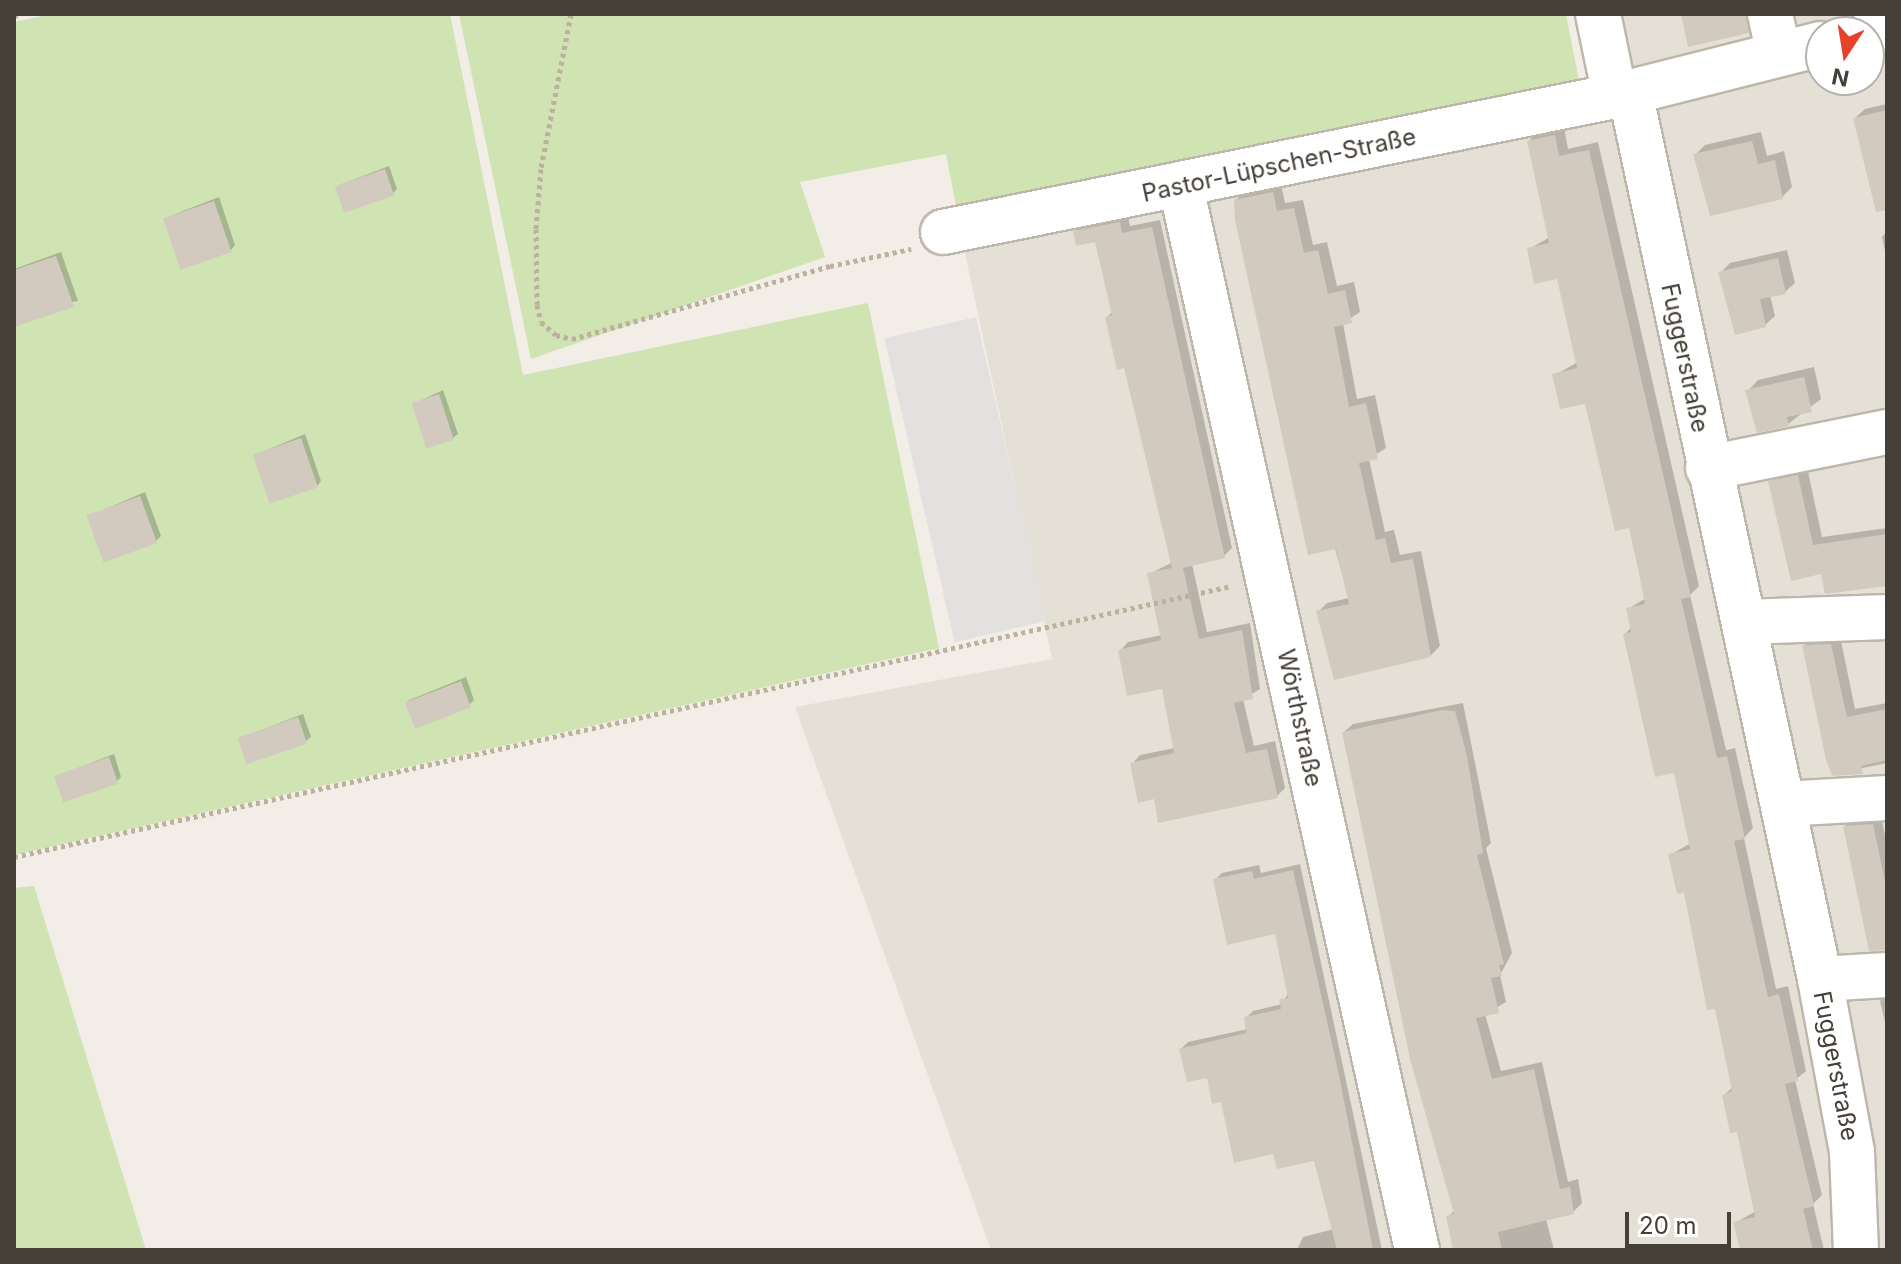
<!DOCTYPE html>
<meta charset="utf-8">
<style>
body{margin:0}
#map{position:relative;width:1901px;height:1264px;overflow:hidden;background:#f2eee7;font-family:Inter,sans-serif}
div>[style]{position:absolute}
[style*='--x']{left:calc(var(--x)*1px);top:calc(var(--y)*1px);width:calc(var(--w)*1px);rotate:calc(var(--a)*1deg)}
.residential>*{inset:0;background:#e5e0d6}
.green>*{inset:0;background:#cfe3b3}
.parking>*{inset:0;background:#e3e1df;transform-origin:0 0}
.shadow>*{inset:0;background:#0003}
.building>*{inset:0;background:#d2cabe;transform-origin:0 0}
.path>*{height:5px;margin-top:-2.5px;transform-origin:0;background:repeating-linear-gradient(90deg,#bdb19d 0 4px,transparent 0 8px)}
.roads{filter:drop-shadow(2px 0 #bdb6ab) drop-shadow(-2px 0 #bdb6ab) drop-shadow(0 2px #bdb6ab) drop-shadow(0 -2px #bdb6ab)}
.minor>*{height:44px;margin:-22px;padding:0 22px;transform-origin:22px;border-radius:22px;background:#fff}
span{translate:-50% -50%;white-space:nowrap;text-align:center;line-height:1.15;-webkit-text-stroke:7px #fff;paint-order:stroke}
.street-label{font-size:24px;color:#443f37}
.frame{position:absolute;inset:0;border:16px solid #443f37;pointer-events:none}
.north{position:absolute;left:1805px;top:16px;width:80px;height:80px;box-sizing:border-box;background:#fff;border:2px solid #b4b2af;border-radius:50%;rotate:192deg;font-size:22px;font-weight:700;line-height:32px;text-align:center;color:#443f37}
.north::after{content:'';display:block;margin:auto;width:28px;height:36px;background:#e6412a;clip-path:polygon(50% 0,100% 100%,50% 72%,0 100%)}
.scale{position:absolute;left:1625px;top:1212px;width:106px;height:36px;box-sizing:border-box;border:4px solid #443f37;border-top:0;padding-left:10px;font-size:24px;line-height:28px;white-space:nowrap;color:#443f37;-webkit-text-stroke:6px #fff;paint-order:stroke}
</style>
<div id="map">
<div class="residential">
<div style="clip-path:polygon(evenodd,1579px 14px,1887px 14px,1887px 1250px,991px 1250px,795px 707px,1052px 659px,961px 235px,1597px 101px,1579px 14px,1821px 32px,1869px 32px,1869px 80px,1821px 80px,1821px 32px)"></div>
</div>
<div class="green">
<div style="clip-path:polygon(52px 14px,450px 14px,523px 375px,868px 303px,939px 648px,14px 855px,14px 22px)"></div>
<div style="clip-path:polygon(459px 14px,1566px 14px,1582px 96px,959px 221px,946px 154px,800px 182px,825px 257px,531px 359px)"></div>
<div style="clip-path:polygon(33px 886px,34px 886px,146px 1250px,14px 1250px,14px 888px)"></div>
</div>
<div class="parking">
<div style="left:976px;top:317px;width:312px;height:94px;rotate:77deg"></div>
</div>
<div class="shadow">
<div style="clip-path:polygon(1683px 14px,1754px 14px,1756px 24px,1748px 32px)"></div>
<div style="clip-path:polygon(1887px 104px,1887px 173px,1855px 118px,1865px 109px)"></div>
<div style="clip-path:polygon(1564px 127px,1568px 149px,1598px 142px,1699px 586px,1690px 595px,1726px 750px,1735px 748px,1753px 828px,1744px 838px,1776px 989px,1788px 986px,1806px 1071px,1795px 1080px,1822px 1195px,1813px 1204px,1824px 1250px,1742px 1250px,1735px 1223px,1756px 1211px,1738px 1130px,1724px 1095px,1733px 1087px,1716px 1006px,1686px 890px,1670px 855px,1691px 843px,1676px 771px,1625px 634px,1632px 627px,1628px 609px,1646px 598px,1631px 525px,1586px 402px,1555px 375px,1578px 362px,1559px 277px,1529px 249px,1550px 237px,1529px 141px,1538px 132px)"></div>
<div style="clip-path:polygon(1761px 132px,1767px 156px,1784px 151px,1792px 187px,1782px 197px,1695px 155px,1705px 145px)"></div>
<div style="clip-path:polygon(389px 166px,397px 189px,393px 193px,337px 186px)"></div>
<div style="clip-path:polygon(1281px 184px,1285px 203px,1303px 200px,1313px 245px,1327px 242px,1337px 286px,1354px 282px,1360px 312px,1343px 323px,1357px 399px,1375px 395px,1386px 448px,1369px 459px,1385px 532px,1394px 530px,1400px 555px,1421px 551px,1440px 646px,1430px 656px,1318px 612px,1327px 603px,1349px 598px,1236px 200px,1245px 191px)"></div>
<div style="clip-path:polygon(219px 197px,235px 245px,231px 250px,165px 218px)"></div>
<div style="clip-path:polygon(1128px 215px,1130px 226px,1160px 220px,1232px 548px,1224px 556px,1192px 564px,1207px 632px,1250px 623px,1260px 689px,1243px 699px,1254px 746px,1275px 741px,1285px 788px,1277px 796px,1155px 797px,1132px 764px,1140px 755px,1175px 748px,1163px 686px,1120px 651px,1128px 642px,1162px 635px,1149px 574px,1173px 562px,1126px 366px,1107px 317px,1113px 311px,1097px 239px,1075px 232px,1083px 224px)"></div>
<div style="clip-path:polygon(1887px 231px,1887px 260px,1882px 237px)"></div>
<div style="clip-path:polygon(1787px 250px,1795px 283px,1785px 292px,1770px 295px,1775px 316px,1765px 325px,1720px 273px,1730px 263px)"></div>
<div style="clip-path:polygon(61px 252px,78px 301px,14px 311px,14px 269px)"></div>
<div style="clip-path:polygon(1814px 367px,1821px 399px,1788px 424px,1748px 391px,1758px 380px)"></div>
<div style="clip-path:polygon(443px 390px,458px 434px,453px 438px,413px 404px)"></div>
<div style="clip-path:polygon(305px 434px,321px 481px,317px 486px,255px 455px)"></div>
<div style="clip-path:polygon(1807px 467px,1822px 537px,1887px 528px,1887px 586px,1822px 572px,1771px 482px,1780px 473px)"></div>
<div style="clip-path:polygon(145px 492px,161px 536px,156px 541px,89px 516px)"></div>
<div style="clip-path:polygon(1840px 636px,1855px 709px,1887px 703px,1887px 763px,1834px 774px,1804px 646px,1813px 637px)"></div>
<div style="clip-path:polygon(466px 677px,474px 700px,469px 705px,407px 701px)"></div>
<div style="clip-path:polygon(1463px 703px,1491px 843px,1486px 848px,1512px 953px,1500px 975px,1506px 1002px,1485px 1014px,1501px 1071px,1542px 1062px,1568px 1182px,1578px 1179px,1582px 1203px,1573px 1212px,1546px 1219px,1554px 1250px,1456px 1250px,1448px 1217px,1455px 1210px,1344px 732px,1353px 724px)"></div>
<div style="clip-path:polygon(303px 714px,311px 737px,306px 741px,240px 738px)"></div>
<div style="clip-path:polygon(114px 754px,121px 777px,117px 781px,57px 776px)"></div>
<div style="clip-path:polygon(1881px 816px,1887px 845px,1887px 950px,1845px 826px,1853px 818px)"></div>
<div style="clip-path:polygon(1300px 864px,1382px 1250px,1297px 1250px,1303px 1237px,1334px 1229px,1316px 1158px,1275px 1152px,1181px 1049px,1188px 1042px,1248px 1029px,1246px 1018px,1253px 1011px,1282px 1004px,1289px 992px,1276px 931px,1215px 880px,1222px 873px,1259px 865px,1261px 873px)"></div>
<div style="clip-path:polygon(1887px 996px,1887px 1031px,1880px 1001px)"></div>
</div>
<div class="building">
<div style="clip-path:polygon(1681px 14px,1746px 14px,1749px 33px,1688px 47px)"></div>
<div style="clip-path:polygon(1887px 110px,1887px 210px,1876px 212px,1853px 118px)"></div>
<div style="clip-path:polygon(1555px 135px,1559px 156px,1589px 150px,1691px 597px,1681px 599px,1717px 758px,1727px 756px,1745px 839px,1734px 841px,1768px 997px,1779px 994px,1798px 1081px,1785px 1084px,1814px 1206px,1803px 1209px,1813px 1250px,1740px 1250px,1733px 1222px,1755px 1217px,1737px 1132px,1730px 1133px,1722px 1095px,1732px 1091px,1715px 1009px,1707px 1010px,1684px 893px,1677px 894px,1668px 854px,1690px 849px,1674px 773px,1655px 777px,1623px 634px,1631px 632px,1626px 608px,1645px 604px,1637px 564px,1629px 528px,1615px 531px,1585px 404px,1560px 409px,1552px 374px,1577px 368px,1557px 279px,1534px 284px,1527px 248px,1549px 243px,1527px 141px)"></div>
<div style="clip-path:polygon(1752px 141px,1758px 164px,1775px 160px,1783px 199px,1710px 216px,1693px 154px)"></div>
<div style="left:385px;top:169px;width:28px;height:53px;rotate:71deg"></div>
<div style="clip-path:polygon(1273px 192px,1277px 211px,1294px 208px,1304px 253px,1318px 250px,1328px 294px,1345px 290px,1352px 323px,1334px 327px,1349px 407px,1366px 403px,1378px 459px,1359px 463px,1376px 540px,1385px 538px,1391px 563px,1413px 559px,1431px 657px,1334px 680px,1316px 611px,1349px 604px,1336px 549px,1308px 555px,1235px 220px,1234px 200px)"></div>
<div style="left:214px;top:201px;width:54px;height:54px;rotate:71deg"></div>
<div style="clip-path:polygon(1120px 222px,1122px 233px,1152px 227px,1225px 558px,1183px 568px,1199px 639px,1242px 630px,1253px 699px,1234px 703px,1246px 753px,1267px 749px,1278px 798px,1158px 823px,1154px 799px,1138px 803px,1130px 763px,1174px 753px,1162px 689px,1127px 696px,1118px 650px,1161px 640px,1147px 573px,1172px 568px,1124px 368px,1117px 370px,1105px 317px,1112px 315px,1095px 242px,1076px 246px,1073px 231px)"></div>
<div style="clip-path:polygon(56px 256px,74px 307px,14px 327px,14px 270px)"></div>
<div style="clip-path:polygon(1778px 258px,1786px 294px,1760px 299px,1766px 327px,1735px 335px,1718px 272px)"></div>
<div style="clip-path:polygon(1804px 377px,1812px 412px,1787px 417px,1789px 426px,1757px 433px,1745px 390px)"></div>
<div style="left:439px;top:394px;width:48px;height:29px;rotate:72deg"></div>
<div style="left:301px;top:438px;width:52px;height:51px;rotate:71deg"></div>
<div style="clip-path:polygon(1798px 475px,1813px 545px,1887px 534px,1887px 586px,1825px 594px,1821px 574px,1791px 581px,1768px 481px)"></div>
<div style="left:140px;top:496px;width:50px;height:57px;rotate:70deg"></div>
<div style="clip-path:polygon(1831px 644px,1847px 717px,1887px 709px,1887px 760px,1861px 766px,1863px 774px,1832px 776px,1826px 760px,1802px 645px)"></div>
<div style="left:461px;top:681px;width:28px;height:60px;rotate:69deg"></div>
<div style="clip-path:polygon(1442px 710px,1455px 711px,1467px 756px,1483px 853px,1477px 855px,1504px 964px,1499px 965px,1502px 976px,1491px 978px,1499px 1013px,1476px 1018px,1492px 1079px,1534px 1069px,1560px 1189px,1570px 1187px,1574px 1214px,1498px 1232px,1502px 1250px,1453px 1250px,1446px 1216px,1454px 1214px,1410px 1059px,1342px 732px)"></div>
<div style="left:298px;top:717px;width:28px;height:64px;rotate:71deg"></div>
<div style="left:109px;top:757px;width:28px;height:58px;rotate:71deg"></div>
<div style="clip-path:polygon(1873px 824px,1887px 891px,1887px 950px,1869px 951px,1843px 826px)"></div>
<div style="clip-path:polygon(1293px 870px,1339px 1075px,1373px 1250px,1337px 1250px,1314px 1161px,1277px 1169px,1273px 1154px,1234px 1163px,1221px 1102px,1212px 1104px,1207px 1078px,1187px 1082px,1179px 1049px,1246px 1033px,1244px 1017px,1281px 1009px,1279px 999px,1288px 998px,1275px 934px,1227px 945px,1213px 879px,1252px 871px,1254px 879px)"></div>
</div>
<div class="path">
<div style="--x:571;--y:14;--w:158;--a:101"></div>
<div style="--x:541;--y:169;--w:60;--a:94.8"></div>
<div style="--x:536;--y:229;--w:76;--a:89.2"></div>
<div style="--x:537;--y:305;--w:17;--a:77"></div>
<div style="--x:541;--y:322;--w:20;--a:41"></div>
<div style="--x:556;--y:335;--w:16;--a:14"></div>
<div style="--x:572;--y:339;--w:268;--a:-15.8"></div>
<div style="--x:830;--y:266;--w:83;--a:-11.9"></div>
<div style="--x:14;--y:16;--w:8;--a:-14"></div>
<div style="--x:14;--y:857;--w:1247;--a:-12.55"></div>
</div>
<div class="roads">
<div class="minor">
<div style="--x:1598;--y:14;--w:84;--a:78.3"></div>
<div style="--x:1770;--y:14;--w:41;--a:77.3"></div>
<div style="--x:1869;--y:33;--w:18;--a:-13"></div>
<div style="--x:1630;--y:92;--w:907;--a:77.91"></div>
<div style="--x:1820;--y:979;--w:176;--a:79.5"></div>
<div style="--x:1852;--y:1152;--w:98;--a:87.7"></div>
<div style="--x:1181;--y:187;--w:1089;--a:77.48"></div>
<div style="--x:943;--y:232;--w:686;--a:-11.44"></div>
<div style="--x:1615;--y:96;--w:212;--a:-14.2"></div>
<div style="--x:1708;--y:468;--w:183;--a:-11.4"></div>
<div style="--x:1744;--y:622;--w:143;--a:-2"></div>
<div style="--x:1783;--y:804;--w:104;--a:-3.3"></div>
<div style="--x:1820;--y:979;--w:67;--a:-3.4"></div>
</div>
</div>
<div class="street-label">
<span style="left:1279px;top:165px;rotate:-12deg">Pastor-Lüpschen-Straße</span>
<span style="left:1685px;top:358px;rotate:78deg">Fuggerstraße</span>
<span style="left:1300px;top:718px;rotate:78deg">Wörthstraße</span>
<span style="left:1836px;top:1066px;rotate:79deg">Fuggerstraße</span>
</div>
<div class="frame"></div>
<div class="north">N</div>
<div class="scale">20 m</div>
</div>
